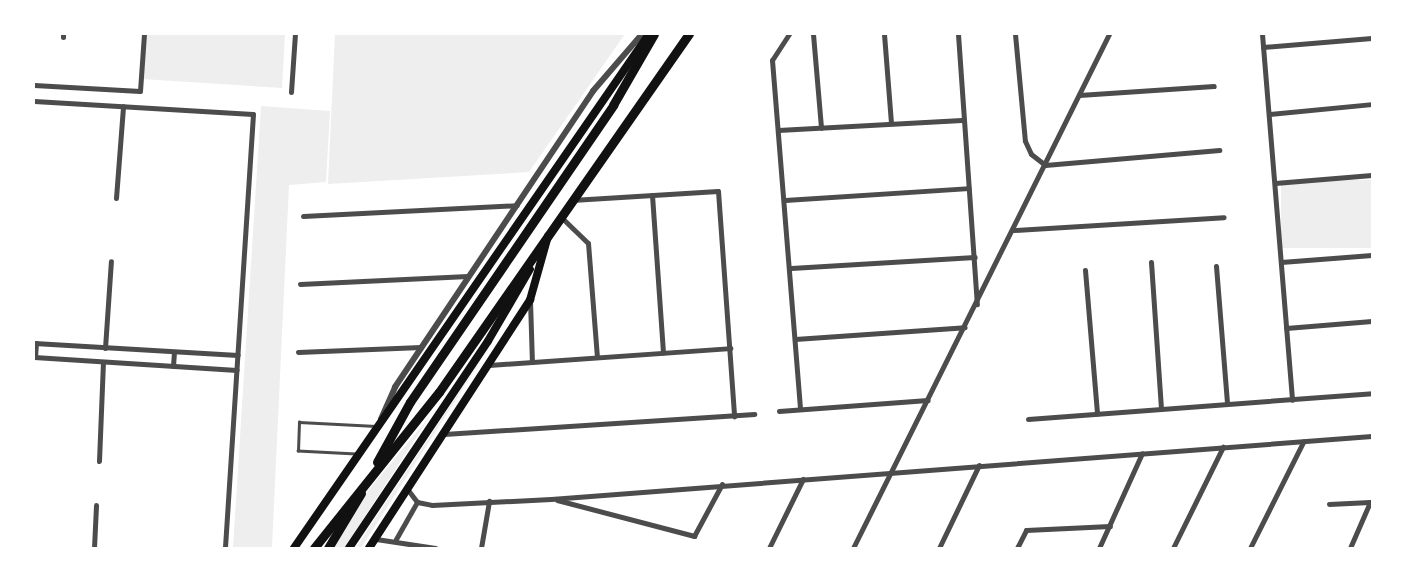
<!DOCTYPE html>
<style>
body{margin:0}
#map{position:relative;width:1406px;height:582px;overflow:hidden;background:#fff;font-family:Barlow,sans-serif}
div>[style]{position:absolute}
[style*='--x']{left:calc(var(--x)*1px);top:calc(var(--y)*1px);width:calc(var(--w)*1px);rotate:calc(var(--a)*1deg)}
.green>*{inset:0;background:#eee;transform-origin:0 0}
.service>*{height:2.5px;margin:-1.25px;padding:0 1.25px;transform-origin:1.25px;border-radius:1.25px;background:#4c4c4c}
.minor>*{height:5px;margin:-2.5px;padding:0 2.5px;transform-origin:2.5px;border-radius:2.5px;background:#4c4c4c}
.tertiary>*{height:6px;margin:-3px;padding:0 3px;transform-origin:3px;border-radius:3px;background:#4c4c4c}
.secondary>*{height:8px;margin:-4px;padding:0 4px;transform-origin:4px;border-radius:4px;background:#111}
.primary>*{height:9px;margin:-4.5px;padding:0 4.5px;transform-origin:4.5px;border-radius:4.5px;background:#111}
span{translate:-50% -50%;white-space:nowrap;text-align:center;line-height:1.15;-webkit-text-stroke:4px #fff;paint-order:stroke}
.frame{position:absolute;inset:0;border:35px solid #fff;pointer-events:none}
</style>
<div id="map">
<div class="green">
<div style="clip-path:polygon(145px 34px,285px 34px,282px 88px,142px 79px)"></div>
<div style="clip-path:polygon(335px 34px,625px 34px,529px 172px,328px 184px)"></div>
<div style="clip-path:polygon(261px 106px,330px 111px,326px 182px,289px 185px,272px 547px,233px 548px)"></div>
<div style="left:1372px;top:180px;width:68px;height:91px;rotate:90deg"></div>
<div style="clip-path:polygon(493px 342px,361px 548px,356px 548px,368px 529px)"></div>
<div style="clip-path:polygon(431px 415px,344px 548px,325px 548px,341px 523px)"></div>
</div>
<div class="service">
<div style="--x:356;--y:454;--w:58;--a:-177"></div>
<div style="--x:298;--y:451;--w:29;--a:-88"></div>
<div style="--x:299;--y:422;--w:77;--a:3"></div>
</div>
<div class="minor">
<div style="--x:789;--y:34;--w:31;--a:123"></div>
<div style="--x:772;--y:60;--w:350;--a:85.4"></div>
<div style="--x:813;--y:34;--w:94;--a:85.1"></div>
<div style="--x:884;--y:34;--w:89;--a:85.5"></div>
<div style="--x:958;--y:34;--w:271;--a:86"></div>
<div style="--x:1015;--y:34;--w:107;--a:84.7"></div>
<div style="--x:1025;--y:141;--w:14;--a:65"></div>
<div style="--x:1031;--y:154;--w:18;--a:38"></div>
<div style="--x:1045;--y:165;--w:175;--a:-4.9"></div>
<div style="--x:1262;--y:34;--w:367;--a:85.3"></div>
<div style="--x:63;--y:37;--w:3;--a:-90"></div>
<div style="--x:1263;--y:47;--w:109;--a:-4.7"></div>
<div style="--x:34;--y:85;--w:106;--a:3.2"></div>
<div style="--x:140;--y:91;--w:57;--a:-86"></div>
<div style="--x:291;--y:92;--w:58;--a:-86.1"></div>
<div style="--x:1079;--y:95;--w:135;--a:-3.8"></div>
<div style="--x:34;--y:101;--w:219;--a:3.4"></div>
<div style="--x:253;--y:114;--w:435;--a:93.7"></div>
<div style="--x:1269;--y:114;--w:103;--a:-5.5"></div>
<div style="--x:778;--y:130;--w:184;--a:-3.1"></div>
<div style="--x:1275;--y:183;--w:97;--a:-4.7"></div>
<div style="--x:652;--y:195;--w:158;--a:86"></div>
<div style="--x:116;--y:198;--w:92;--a:-85.6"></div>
<div style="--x:572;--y:200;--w:146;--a:-3.5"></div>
<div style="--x:718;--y:191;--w:226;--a:85.9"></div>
<div style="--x:785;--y:200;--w:184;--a:-3.7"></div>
<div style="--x:303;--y:216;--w:214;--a:-2.9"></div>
<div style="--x:561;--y:217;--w:37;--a:44"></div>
<div style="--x:588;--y:243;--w:114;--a:85.5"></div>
<div style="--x:1014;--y:230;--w:210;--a:-3.5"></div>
<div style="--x:1151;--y:262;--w:147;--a:86.1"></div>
<div style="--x:1281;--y:262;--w:91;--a:-4.4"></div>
<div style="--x:1216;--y:266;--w:137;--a:85.4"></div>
<div style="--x:791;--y:268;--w:184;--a:-3.4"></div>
<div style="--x:1085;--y:270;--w:144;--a:85.2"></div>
<div style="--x:300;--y:284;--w:168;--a:-2.7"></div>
<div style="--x:530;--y:300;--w:62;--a:88.2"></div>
<div style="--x:1286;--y:328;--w:86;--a:-4.7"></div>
<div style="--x:795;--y:339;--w:170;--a:-4"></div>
<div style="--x:34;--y:343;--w:204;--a:3.4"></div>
<div style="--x:105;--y:348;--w:87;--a:-86.1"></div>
<div style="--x:298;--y:352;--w:123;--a:-2.3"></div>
<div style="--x:34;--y:357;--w:203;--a:3.7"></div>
<div style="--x:35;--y:357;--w:14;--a:-86"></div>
<div style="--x:489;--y:365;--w:242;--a:-4"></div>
<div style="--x:173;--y:366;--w:14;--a:-86"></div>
<div style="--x:779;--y:411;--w:149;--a:-4.2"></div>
<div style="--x:1028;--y:419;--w:345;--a:-4.3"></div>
<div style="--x:444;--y:434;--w:311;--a:-3.7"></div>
<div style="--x:99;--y:461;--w:99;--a:-87.7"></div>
<div style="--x:408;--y:490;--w:15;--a:53"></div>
<div style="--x:417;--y:502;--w:15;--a:11"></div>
<div style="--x:432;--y:505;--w:119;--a:-2.9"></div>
<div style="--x:551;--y:499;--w:823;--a:-4.39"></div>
<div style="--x:557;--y:500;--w:142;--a:14.7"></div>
<div style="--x:694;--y:536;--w:59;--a:-61.7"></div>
<div style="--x:1329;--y:504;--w:41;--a:-2.8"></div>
<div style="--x:1370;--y:502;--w:50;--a:113.5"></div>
<div style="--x:376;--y:539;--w:60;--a:8.7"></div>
<div style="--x:396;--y:539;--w:43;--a:-60.4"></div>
<div style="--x:94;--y:548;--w:43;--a:-87.3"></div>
<div style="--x:481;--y:548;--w:48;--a:-80.3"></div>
<div style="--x:769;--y:548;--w:77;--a:-63.8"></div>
<div style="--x:853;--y:548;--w:574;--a:-63.52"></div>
<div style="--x:939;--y:548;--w:92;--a:-64.3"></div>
<div style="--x:1017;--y:548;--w:20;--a:-63"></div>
<div style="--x:1026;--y:530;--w:84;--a:-2.7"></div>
<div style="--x:1099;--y:548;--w:104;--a:-65.6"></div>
<div style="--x:1173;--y:548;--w:113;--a:-63.7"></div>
<div style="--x:1250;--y:548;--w:119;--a:-63.4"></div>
</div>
<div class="tertiary">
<div style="--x:381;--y:419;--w:35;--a:-66"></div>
<div style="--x:395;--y:387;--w:356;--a:-56.2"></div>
<div style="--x:593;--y:91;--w:75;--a:-49.3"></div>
</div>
<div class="secondary">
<div style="--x:294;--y:548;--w:625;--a:-55.37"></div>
<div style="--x:349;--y:548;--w:249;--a:-56.1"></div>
<div style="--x:488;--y:341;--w:83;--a:-59.7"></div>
<div style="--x:369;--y:548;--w:296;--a:-57"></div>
<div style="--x:530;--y:300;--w:66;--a:-74.3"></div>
</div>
<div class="primary">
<div style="--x:377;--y:462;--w:68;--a:-61.2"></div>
<div style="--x:410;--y:402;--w:360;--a:-55.6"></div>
<div style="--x:613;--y:105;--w:82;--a:-60"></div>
<div style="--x:314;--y:548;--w:200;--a:-51.3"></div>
<div style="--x:439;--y:392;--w:437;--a:-55.1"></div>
<div style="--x:328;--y:548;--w:64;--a:-59"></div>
</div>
<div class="frame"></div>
</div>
